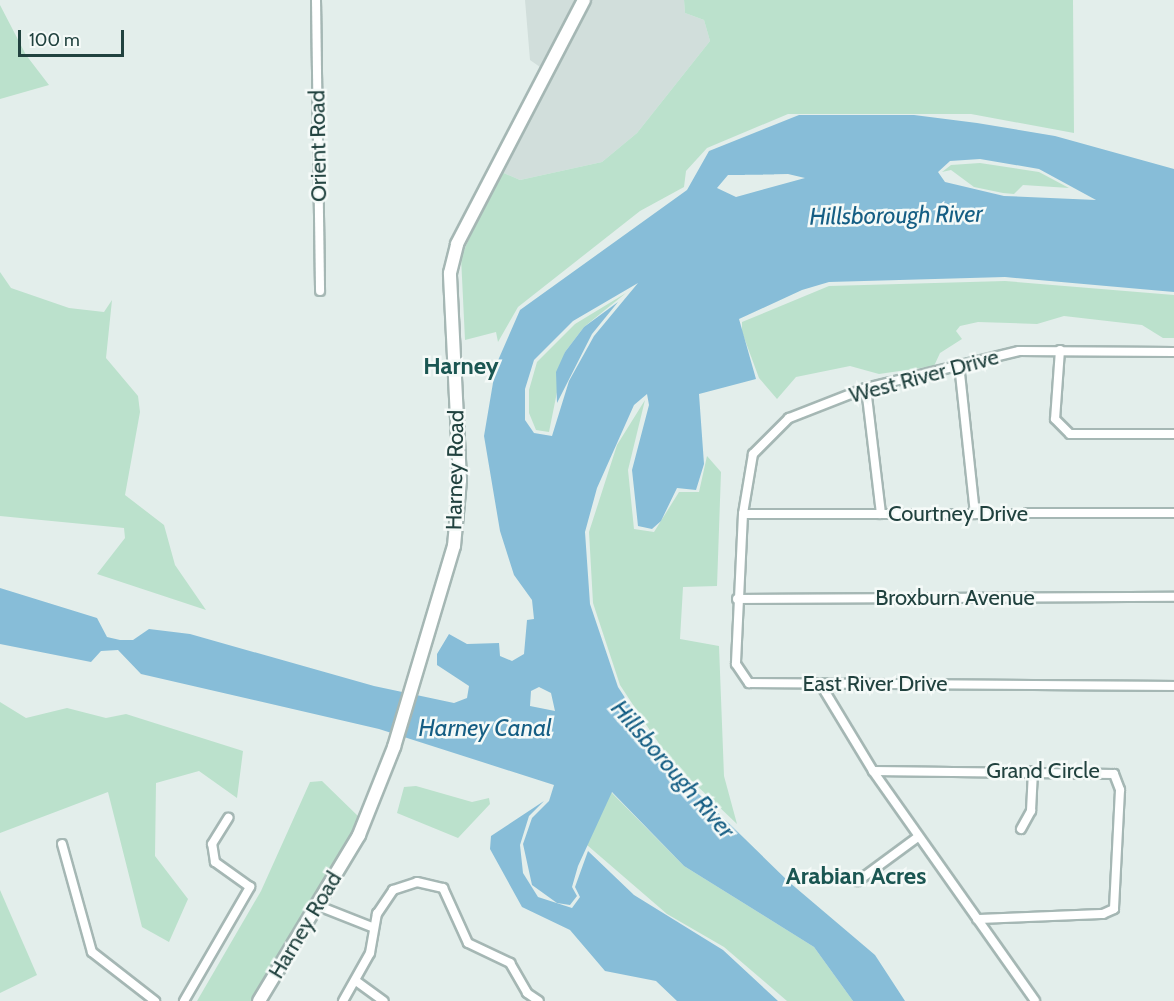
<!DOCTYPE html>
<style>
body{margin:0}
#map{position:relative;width:1174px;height:1001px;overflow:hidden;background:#e3eeeb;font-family:Cabin,sans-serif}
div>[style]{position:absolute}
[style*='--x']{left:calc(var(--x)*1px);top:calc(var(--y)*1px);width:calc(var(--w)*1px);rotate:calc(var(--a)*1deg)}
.built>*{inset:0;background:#d1dedb}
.green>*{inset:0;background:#bbe1cc}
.water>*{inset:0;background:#87bdd8}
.roads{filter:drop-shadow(2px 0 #a5b7b4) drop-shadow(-2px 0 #a5b7b4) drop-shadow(0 2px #a5b7b4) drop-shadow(0 -2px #a5b7b4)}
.street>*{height:8px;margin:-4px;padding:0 4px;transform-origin:4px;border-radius:4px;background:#fff}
.secondary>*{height:12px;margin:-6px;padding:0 6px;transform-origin:6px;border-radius:6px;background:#fff}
span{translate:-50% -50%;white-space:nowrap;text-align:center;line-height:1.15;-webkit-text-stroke:5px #f5faf8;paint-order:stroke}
.street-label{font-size:22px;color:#21423f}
.water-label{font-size:24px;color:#155e84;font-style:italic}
.neighbourhood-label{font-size:24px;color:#1b5652;font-weight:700}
.scale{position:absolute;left:18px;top:30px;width:106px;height:27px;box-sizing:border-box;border:3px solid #21423f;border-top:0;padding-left:8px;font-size:18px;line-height:21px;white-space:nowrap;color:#21423f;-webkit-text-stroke:4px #f5faf8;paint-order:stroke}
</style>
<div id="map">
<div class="built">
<div style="clip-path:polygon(525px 0,580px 0,510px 134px,540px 67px,530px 60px)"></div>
<div style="clip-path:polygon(588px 0,684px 0,685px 13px,704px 20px,710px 41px,637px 133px,602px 162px,520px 180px,499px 171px)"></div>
</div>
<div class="green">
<div style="clip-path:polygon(684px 0,1073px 0,1074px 133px,971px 114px,788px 114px,707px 148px,686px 171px,684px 187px,640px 211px,518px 307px,498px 342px,496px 332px,465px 340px,461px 257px,499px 171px,520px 180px,602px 162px,637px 133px,710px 41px,704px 20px,685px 13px)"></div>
<div style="clip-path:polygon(0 5px,26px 55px,49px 85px,0 99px)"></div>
<div style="clip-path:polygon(980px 163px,1039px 172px,1069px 188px,1023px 185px,1014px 194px,1003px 193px,974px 187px,951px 170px,942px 172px,951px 165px)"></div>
<div style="clip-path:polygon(0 272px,11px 288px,69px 308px,104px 312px,112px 300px,106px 358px,138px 396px,140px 412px,125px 495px,164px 525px,175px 565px,206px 610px,97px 574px,125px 538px,124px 528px,0 516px)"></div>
<div style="clip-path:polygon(1005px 281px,1174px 295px,1174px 338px,1163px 338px,1142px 325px,1064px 316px,1037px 324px,978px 322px,960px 326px,956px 331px,962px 339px,940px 353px,934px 366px,879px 374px,850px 366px,796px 377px,777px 399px,759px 378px,742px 332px,742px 322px,829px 286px)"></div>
<div style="clip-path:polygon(626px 293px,584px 327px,565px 352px,549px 432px,536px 430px,529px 413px,529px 390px,537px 362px,575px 324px)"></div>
<div style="clip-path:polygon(645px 400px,628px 470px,634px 529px,654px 532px,679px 492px,699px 492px,707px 456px,721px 472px,717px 586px,683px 587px,680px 639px,719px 646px,724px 776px,737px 824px,671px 761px,645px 723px,620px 685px,593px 603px,589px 532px,617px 445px)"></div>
<div style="clip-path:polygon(0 702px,26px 718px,67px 708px,106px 718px,126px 714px,243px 751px,237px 798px,199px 771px,156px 783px,155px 856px,188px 899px,169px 942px,142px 927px,108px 792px,0 833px)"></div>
<div style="clip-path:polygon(322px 781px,360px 818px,308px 914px,258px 1001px,197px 1001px,261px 891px,310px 782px)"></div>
<div style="clip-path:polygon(416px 786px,472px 802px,489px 798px,490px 804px,458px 838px,397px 813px,404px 787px)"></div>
<div style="clip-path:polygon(611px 792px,684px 866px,814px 947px,853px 1001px,787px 1001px,724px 947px,667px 914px,587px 845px)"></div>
<div style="clip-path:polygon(0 890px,37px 975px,0 993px)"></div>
</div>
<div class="water">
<div style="clip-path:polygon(evenodd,799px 115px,914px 115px,977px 123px,1055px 136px,1174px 169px,1174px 292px,1005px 277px,829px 282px,802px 290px,739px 319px,756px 379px,699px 394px,704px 464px,696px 490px,677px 488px,661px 521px,652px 529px,638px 526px,632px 470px,649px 405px,647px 394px,634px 405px,597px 488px,585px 532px,590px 604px,618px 687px,668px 764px,789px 882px,875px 955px,905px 1001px,853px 1001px,814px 947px,684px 866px,612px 792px,578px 866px,572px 887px,577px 896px,570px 905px,557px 903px,532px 885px,523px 844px,532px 818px,549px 801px,554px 785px,379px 729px,141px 674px,118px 650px,101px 651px,91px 662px,0 644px,0 588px,97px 618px,107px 637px,120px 640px,133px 640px,149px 629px,190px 634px,374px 686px,454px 703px,467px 698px,469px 686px,437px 665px,437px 654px,449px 634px,467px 644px,499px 643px,500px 656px,512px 661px,524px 654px,527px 620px,534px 619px,532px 600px,514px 575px,500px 531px,484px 436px,496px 365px,520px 310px,687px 190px,709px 151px,799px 115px,980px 159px,1039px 169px,1096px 200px,1004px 196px,945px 182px,938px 172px,950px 161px,980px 159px,799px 115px,788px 174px,805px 178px,736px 197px,717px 188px,728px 175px,788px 174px,799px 115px,638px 283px,594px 336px,569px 381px,552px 436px,534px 433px,525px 420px,525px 389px,534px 360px,573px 321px,638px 283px,799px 115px,539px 687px,551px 693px,555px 711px,530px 706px,531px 691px,539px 687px)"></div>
<div style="clip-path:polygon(618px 302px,592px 334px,557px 403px,556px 372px,565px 352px,584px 327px)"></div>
<div style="clip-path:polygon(544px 801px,529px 816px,520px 845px,523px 873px,538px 897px,572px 908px,580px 897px,575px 887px,588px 851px,634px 895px,723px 950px,778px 1001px,677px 1001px,656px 981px,605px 971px,570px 930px,522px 907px,490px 849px,491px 836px)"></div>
</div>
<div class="roads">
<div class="street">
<div style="--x:316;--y:0;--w:291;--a:89.2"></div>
<div style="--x:1060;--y:350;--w:69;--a:94.1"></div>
<div style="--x:1055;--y:419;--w:21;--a:45"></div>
<div style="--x:1070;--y:434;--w:104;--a:0"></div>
<div style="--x:1174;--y:352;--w:155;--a:-179.6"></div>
<div style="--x:1019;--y:351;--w:157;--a:166.4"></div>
<div style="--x:866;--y:388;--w:83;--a:158.7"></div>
<div style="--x:789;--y:418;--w:51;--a:135"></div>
<div style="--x:753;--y:454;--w:61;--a:99.5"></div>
<div style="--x:743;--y:514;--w:150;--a:92.7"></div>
<div style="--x:736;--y:664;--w:23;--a:56"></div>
<div style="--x:749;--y:683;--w:425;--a:0.4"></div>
<div style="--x:959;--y:364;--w:151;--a:83.9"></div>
<div style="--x:866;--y:388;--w:127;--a:83.2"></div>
<div style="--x:743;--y:514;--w:431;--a:-0.1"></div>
<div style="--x:737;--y:599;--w:437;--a:-0.3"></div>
<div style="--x:821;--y:685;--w:100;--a:58.8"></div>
<div style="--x:873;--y:771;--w:281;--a:54.8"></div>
<div style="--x:873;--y:771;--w:241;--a:0.7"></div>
<div style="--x:1114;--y:774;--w:17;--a:69"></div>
<div style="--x:1120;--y:790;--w:119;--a:92.9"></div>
<div style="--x:1114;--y:909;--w:12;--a:156"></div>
<div style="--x:1103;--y:914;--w:126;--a:177.7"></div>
<div style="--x:1021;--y:829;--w:21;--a:-61"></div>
<div style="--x:1031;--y:811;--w:40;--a:-87.1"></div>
<div style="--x:62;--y:844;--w:112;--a:74.5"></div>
<div style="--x:92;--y:952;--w:80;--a:37.9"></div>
<div style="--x:858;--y:881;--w:74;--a:-36.3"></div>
<div style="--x:316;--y:905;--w:62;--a:21.6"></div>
<div style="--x:356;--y:981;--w:34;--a:36"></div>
<div style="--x:184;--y:1001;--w:132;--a:-59.9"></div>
<div style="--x:250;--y:887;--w:43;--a:-144.5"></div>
<div style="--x:215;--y:862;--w:18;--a:-99"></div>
<div style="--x:212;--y:844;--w:31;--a:-58"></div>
<div style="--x:343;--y:1001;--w:55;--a:-60.6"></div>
<div style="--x:370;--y:953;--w:40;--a:-80"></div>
<div style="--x:377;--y:914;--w:29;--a:-56"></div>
<div style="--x:393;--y:890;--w:25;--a:-18"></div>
<div style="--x:417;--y:882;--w:27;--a:13"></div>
<div style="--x:443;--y:888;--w:60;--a:65.6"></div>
<div style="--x:468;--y:943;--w:47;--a:25.5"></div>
<div style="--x:510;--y:963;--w:34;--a:60"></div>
<div style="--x:527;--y:993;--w:14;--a:34"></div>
</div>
<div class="secondary">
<div style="--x:259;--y:1001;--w:194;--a:-58.9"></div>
<div style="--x:359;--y:835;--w:95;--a:-68.3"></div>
<div style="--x:394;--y:747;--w:210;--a:-73.4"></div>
<div style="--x:454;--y:546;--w:66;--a:-84.8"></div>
<div style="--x:460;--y:480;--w:207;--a:-92.8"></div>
<div style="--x:450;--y:273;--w:30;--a:-76"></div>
<div style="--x:457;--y:244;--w:275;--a:-62.5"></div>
</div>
</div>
<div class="street-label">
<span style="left:318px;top:146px;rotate:-91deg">Orient Road</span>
<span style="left:924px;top:376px;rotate:-15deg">West River Drive</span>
<span style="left:455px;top:470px;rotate:-89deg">Harney Road</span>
<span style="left:958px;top:514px">Courtney Drive</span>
<span style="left:955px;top:598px">Broxburn Avenue</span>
<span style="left:875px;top:684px">East River Drive</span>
<span style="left:1043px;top:771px">Grand Circle</span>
<span style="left:305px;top:925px;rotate:-59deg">Harney Road</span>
</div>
<div class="water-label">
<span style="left:896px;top:215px;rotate:-1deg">Hillsborough River</span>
<span style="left:485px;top:728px">Harney Canal</span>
<span style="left:673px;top:769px;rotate:49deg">Hillsborough River</span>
</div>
<div class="neighbourhood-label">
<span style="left:461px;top:366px">Harney</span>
<span style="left:856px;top:876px">Arabian Acres</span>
</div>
<div class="scale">100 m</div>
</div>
